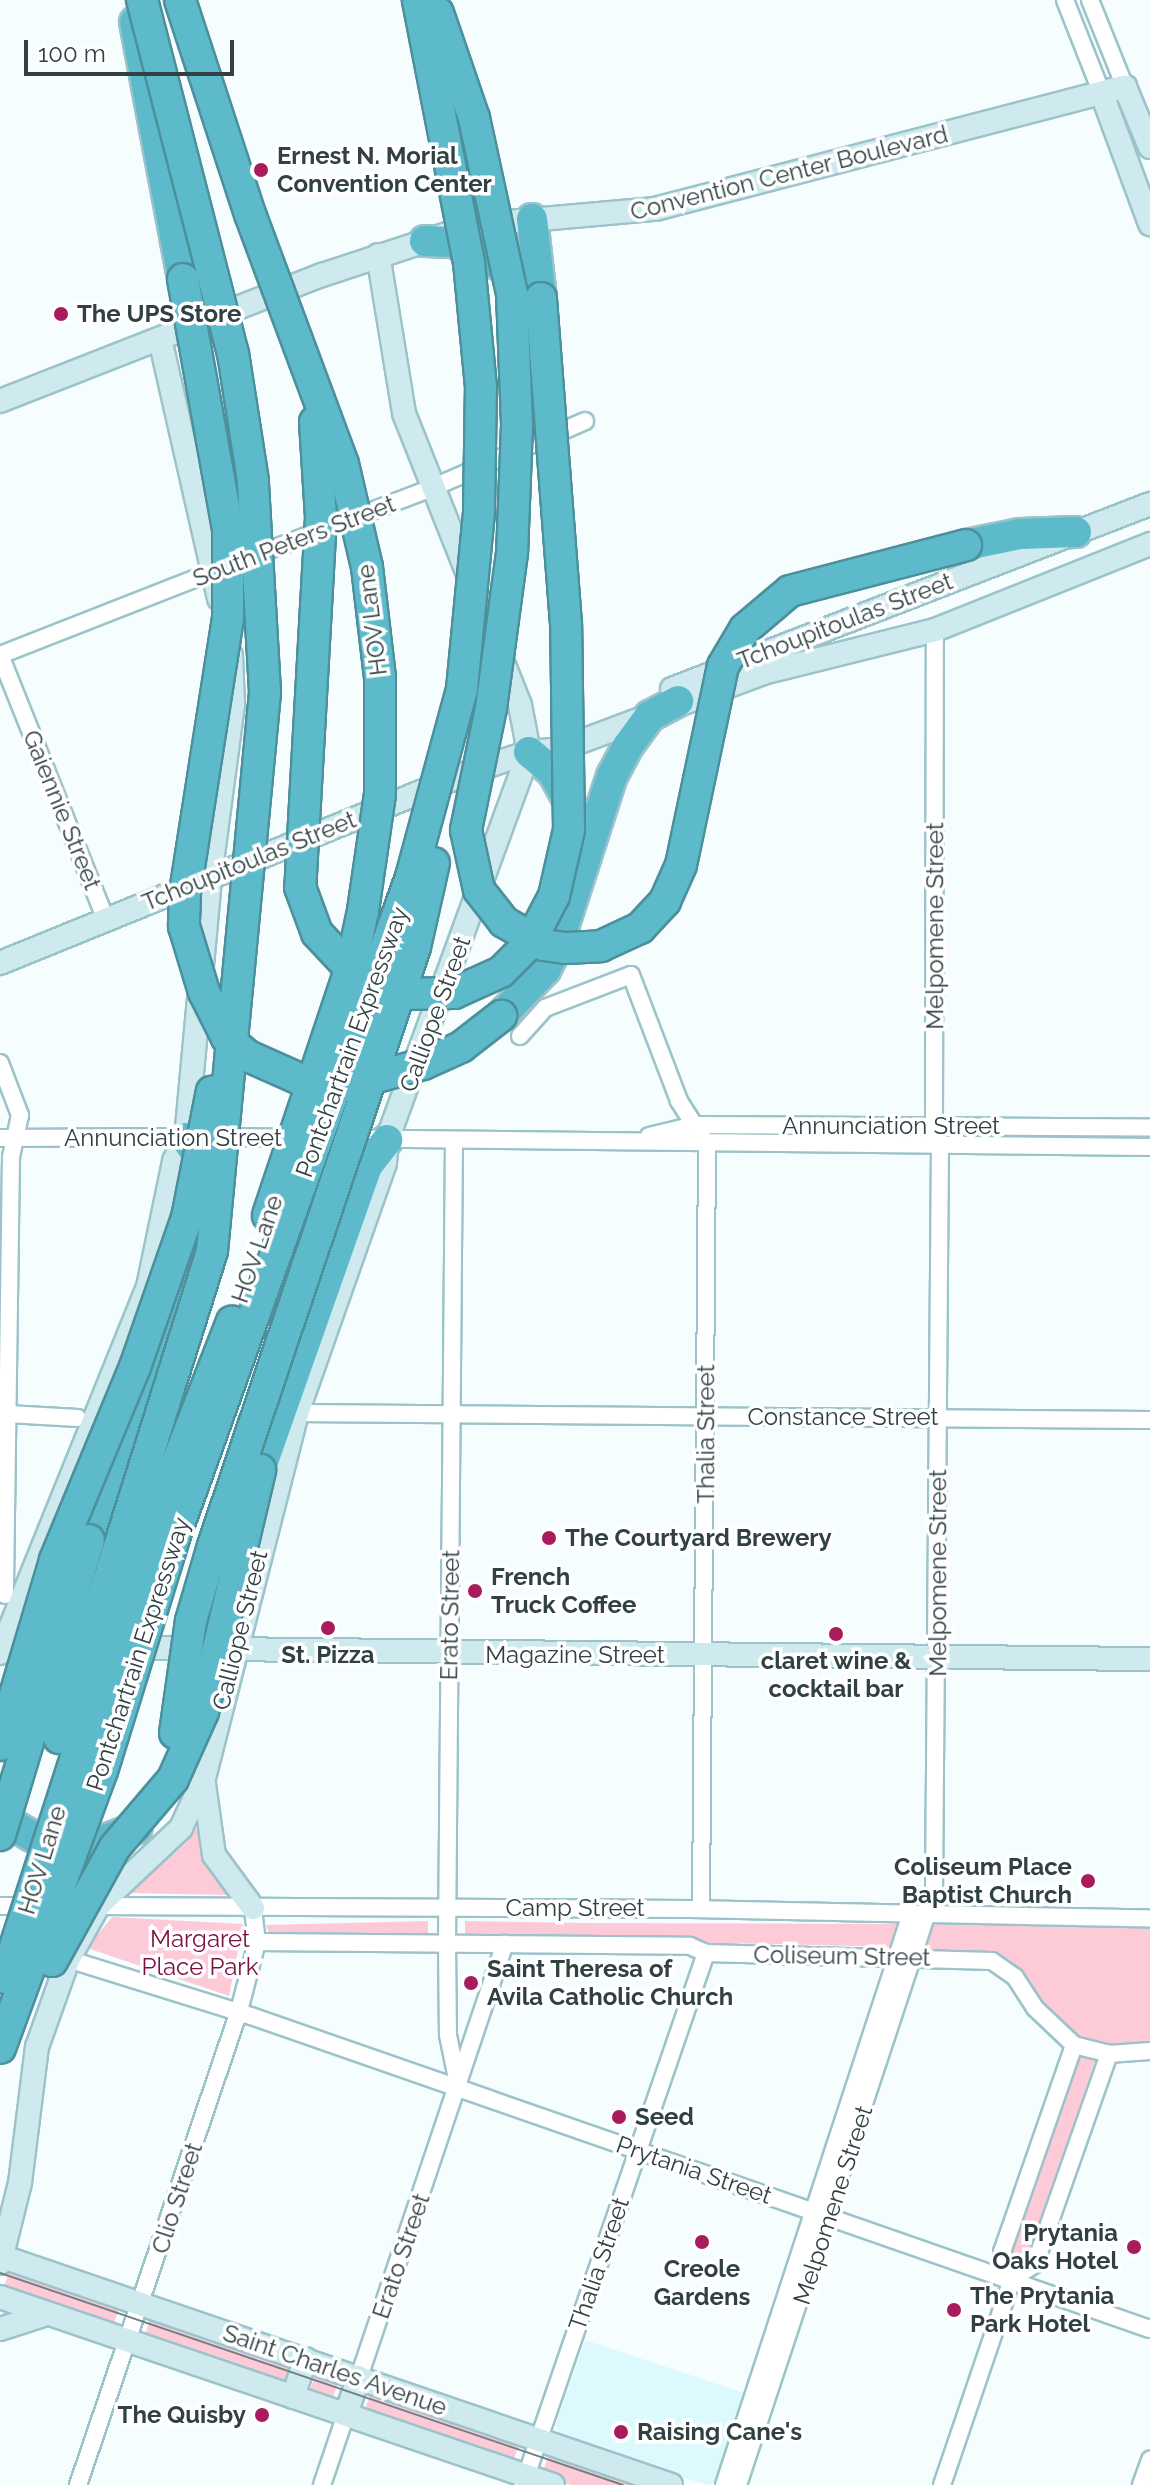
<!DOCTYPE html>
<style>
body{margin:0}
#map{position:relative;width:1150px;height:2485px;overflow:hidden;background:#f6fdff;font-family:Raleway,sans-serif}
div>[style]{position:absolute}
[style*='--x']{left:calc(var(--x)*1px);top:calc(var(--y)*1px);width:calc(var(--w)*1px);rotate:calc(var(--a)*1deg)}
.built>*{inset:0;background:#dcf9fe}
.green>*{inset:0;background:#fdcad8;transform-origin:0 0}
.roads{filter:drop-shadow(2px 0 #9cc3ca) drop-shadow(-2px 0 #9cc3ca) drop-shadow(0 2px #9cc3ca) drop-shadow(0 -2px #9cc3ca)}
.street>*{height:16px;margin:-8px;padding:0 8px;transform-origin:8px;border-radius:8px;background:#fff}
.secondary>*{height:22px;margin:-11px;padding:0 11px;transform-origin:11px;border-radius:11px;background:#ceeaef}
.highway>*{height:30px;margin:-15px;padding:0 15px;transform-origin:15px;border-radius:15px;background:#5cbacb}
.tram>*{height:2px;margin:-1px;padding:0 1px;transform-origin:1px;border-radius:1px;background:#738083}
.bridges{filter:drop-shadow(2px 0 #4d8f9b) drop-shadow(-2px 0 #4d8f9b) drop-shadow(0 2px #4d8f9b) drop-shadow(0 -2px #4d8f9b)}
.highway-bridge>*{height:30px;margin:-15px;padding:0 15px;transform-origin:15px;border-radius:15px;background:#5cbacb}
.dots>*{width:22px;height:22px;translate:-50% -50%;box-sizing:border-box;border:4px solid #fff;border-radius:50%}
span{translate:-50% -50%;white-space:nowrap;text-align:center;line-height:1.15;-webkit-text-stroke:7px #fff;paint-order:stroke}
.poi-label{font-size:24px;color:#304043;font-weight:700}
.left{translate:0 -50%;text-align:left}
.right{translate:-100% -50%;text-align:right}
.street-label{font-size:24px;color:#304043}
.park-label{font-size:24px;color:#7b1141}
.scale{position:absolute;left:24px;top:40px;width:210px;height:36px;box-sizing:border-box;border:4px solid #304043;border-top:0;padding-left:10px;font-size:24px;line-height:28px;white-space:nowrap;color:#304043;-webkit-text-stroke:6px #fff;paint-order:stroke}
</style>
<div id="map">
<div class="built">
<div style="clip-path:polygon(585px 2340px,744px 2393px,715px 2483px,707px 2485px,563px 2439px,555px 2427px)"></div>
</div>
<div class="green">
<div style="clip-path:polygon(200px 1824px,211px 1867px,229px 1895px,130px 1893px,186px 1843px)"></div>
<div style="clip-path:polygon(929px 1915px,1150px 1919px,1150px 2051px,1074px 2045px,1004px 1966px,915px 1956px)"></div>
<div style="clip-path:polygon(112px 1917px,243px 1924px,229px 1996px,87px 1948px)"></div>
<div style="clip-path:polygon(428px 1921px,428px 1937px,270px 1936px,266px 1925px)"></div>
<div style="clip-path:polygon(465px 1921px,589px 1923px,900px 1924px,898px 1947px,465px 1937px)"></div>
<div style="clip-path:polygon(1080px 2056px,1095px 2061px,1029px 2257px,1017px 2262px,1011px 2250px)"></div>
<div style="left:9px;top:2272px;width:116px;height:19px;rotate:19deg"></div>
<div style="left:150px;top:2319px;width:149px;height:22px;rotate:17deg"></div>
<div style="left:316px;top:2373px;width:24px;height:21px;rotate:19deg"></div>
<div style="left:371px;top:2392px;width:157px;height:24px;rotate:19deg"></div>
<div style="clip-path:polygon(549px 2453px,644px 2485px,571px 2485px,542px 2475px)"></div>
</div>
<div class="roads">
<div class="street">
<div style="--x:1065;--y:0;--w:101;--a:68.5"></div>
<div style="--x:1090;--y:0;--w:94;--a:68.1"></div>
<div style="--x:251;--y:557;--w:194;--a:-20.9"></div>
<div style="--x:432;--y:488;--w:167;--a:-23.6"></div>
<div style="--x:0;--y:655;--w:238;--a:-21.4"></div>
<div style="--x:0;--y:655;--w:285;--a:68.2"></div>
<div style="--x:520;--y:1036;--w:38;--a:-48"></div>
<div style="--x:545;--y:1008;--w:92;--a:-21"></div>
<div style="--x:631;--y:975;--w:135;--a:69.1"></div>
<div style="--x:679;--y:1101;--w:52;--a:57.5"></div>
<div style="--x:707;--y:1145;--w:764;--a:90.45"></div>
<div style="--x:0;--y:1063;--w:56;--a:69"></div>
<div style="--x:20;--y:1115;--w:43;--a:102.1"></div>
<div style="--x:11;--y:1157;--w:438;--a:90.8"></div>
<div style="--x:649;--y:1136;--w:47;--a:-13.4"></div>
<div style="--x:695;--y:1125;--w:455;--a:0.3"></div>
<div style="--x:216;--y:1137;--w:934;--a:0.61"></div>
<div style="--x:0;--y:1138;--w:193;--a:-0.3"></div>
<div style="--x:454;--y:1140;--w:804;--a:90.5"></div>
<div style="--x:447;--y:1944;--w:91;--a:89.4"></div>
<div style="--x:448;--y:2035;--w:55;--a:78.5"></div>
<div style="--x:297;--y:1413;--w:853;--a:0.47"></div>
<div style="--x:8;--y:1414;--w:70;--a:3.3"></div>
<div style="--x:0;--y:1906;--w:33;--a:0"></div>
<div style="--x:92;--y:1906;--w:599;--a:0.29"></div>
<div style="--x:691;--y:1909;--w:459;--a:1.2"></div>
<div style="--x:257;--y:1942;--w:433;--a:0.5"></div>
<div style="--x:690;--y:1946;--w:17;--a:24"></div>
<div style="--x:706;--y:1953;--w:286;--a:1.6"></div>
<div style="--x:992;--y:1961;--w:28;--a:35"></div>
<div style="--x:1015;--y:1977;--w:37;--a:57"></div>
<div style="--x:1035;--y:2008;--w:54;--a:43.5"></div>
<div style="--x:1074;--y:2045;--w:36;--a:14"></div>
<div style="--x:1109;--y:2054;--w:41;--a:-4.2"></div>
<div style="--x:58;--y:1956;--w:202;--a:17.3"></div>
<div style="--x:251;--y:2016;--w:952;--a:19.2"></div>
<div style="--x:1012;--y:2279;--w:29;--a:-110"></div>
<div style="--x:1002;--y:2252;--w:219;--a:-70.8"></div>
<div style="--x:359;--y:2377;--w:457;--a:-71.4"></div>
<div style="--x:78;--y:2485;--w:501;--a:-71.24"></div>
<div style="--x:239;--y:2011;--w:71;--a:-75.4"></div>
<div style="--x:257;--y:1942;--w:34;--a:-97"></div>
<div style="--x:322;--y:2485;--w:75;--a:-71.3"></div>
<div style="--x:523;--y:2485;--w:563;--a:-71.02"></div>
<div style="--x:724;--y:2485;--w:601;--a:-71.87"></div>
<div style="--x:738;--y:2485;--w:625;--a:-71.71"></div>
<div style="--x:934;--y:1892;--w:747;--a:-89.54"></div>
<div style="--x:940;--y:1145;--w:20;--a:-108"></div>
<div style="--x:934;--y:1126;--w:496;--a:-89.9"></div>
<div style="--x:942;--y:2485;--w:218;--a:-71.2"></div>
<div style="--x:1012;--y:2279;--w:27;--a:-33"></div>
<div style="--x:1035;--y:2264;--w:223;--a:-70.6"></div>
<div style="--x:1141;--y:2485;--w:27;--a:-70"></div>
</div>
<div class="secondary">
<div style="--x:1102;--y:94;--w:139;--a:69.7"></div>
<div style="--x:160;--y:339;--w:266;--a:77.2"></div>
<div style="--x:0;--y:401;--w:346;--a:-21.4"></div>
<div style="--x:322;--y:275;--w:160;--a:-18.2"></div>
<div style="--x:474;--y:225;--w:182;--a:-5.1"></div>
<div style="--x:655;--y:209;--w:486;--a:-14.6"></div>
<div style="--x:1125;--y:87;--w:65;--a:67.4"></div>
<div style="--x:672;--y:689;--w:513;--a:-21.16"></div>
<div style="--x:0;--y:963;--w:502;--a:-22.12"></div>
<div style="--x:465;--y:774;--w:68;--a:-19"></div>
<div style="--x:529;--y:752;--w:32;--a:-5"></div>
<div style="--x:561;--y:749;--w:216;--a:-20.6"></div>
<div style="--x:763;--y:673;--w:177;--a:-14"></div>
<div style="--x:935;--y:630;--w:232;--a:-21.8"></div>
<div style="--x:127;--y:1648;--w:1023;--a:0.62"></div>
<div style="--x:0;--y:1653;--w:395;--a:-68"></div>
<div style="--x:148;--y:1287;--w:129;--a:-78.3"></div>
<div style="--x:174;--y:1161;--w:26;--a:-62"></div>
<div style="--x:186;--y:1138;--w:262;--a:-84.7"></div>
<div style="--x:210;--y:877;--w:174;--a:-82.4"></div>
<div style="--x:233;--y:705;--w:50;--a:-92.3"></div>
<div style="--x:204;--y:1784;--w:72;--a:82"></div>
<div style="--x:214;--y:1855;--w:66;--a:53.7"></div>
<div style="--x:0;--y:2256;--w:709;--a:18.84"></div>
<div style="--x:0;--y:2263;--w:82;--a:-76"></div>
<div style="--x:20;--y:2183;--w:137;--a:-82.9"></div>
<div style="--x:37;--y:2047;--w:92;--a:-70.4"></div>
<div style="--x:68;--y:1960;--w:62;--a:-60.9"></div>
<div style="--x:98;--y:1906;--w:114;--a:-43.2"></div>
<div style="--x:181;--y:1828;--w:55;--a:-65.3"></div>
<div style="--x:204;--y:1778;--w:377;--a:-75.7"></div>
<div style="--x:297;--y:1413;--w:265;--a:-70.6"></div>
<div style="--x:385;--y:1163;--w:23;--a:-85"></div>
<div style="--x:387;--y:1140;--w:413;--a:-69.9"></div>
<div style="--x:529;--y:752;--w:48;--a:-100.8"></div>
<div style="--x:520;--y:705;--w:314;--a:-111.7"></div>
<div style="--x:404;--y:413;--w:160;--a:-99.3"></div>
<div style="--x:0;--y:2297;--w:584;--a:18.78"></div>
<div style="--x:0;--y:2329;--w:49;--a:-17.7"></div>
<div style="--x:293;--y:2397;--w:40;--a:-72"></div>
<div style="--x:346;--y:2414;--w:39;--a:-71"></div>
</div>
<div class="highway">
<div style="--x:135;--y:22;--w:261;--a:79.4"></div>
<div style="--x:532;--y:219;--w:80;--a:83.5"></div>
<div style="--x:425;--y:241;--w:28;--a:2"></div>
<div style="--x:453;--y:242;--w:24;--a:24"></div>
<div style="--x:475;--y:252;--w:57;--a:28.4"></div>
<div style="--x:525;--y:279;--w:25;--a:50"></div>
<div style="--x:966;--y:545;--w:55;--a:-11.5"></div>
<div style="--x:1020;--y:534;--w:56;--a:-2"></div>
<div style="--x:529;--y:752;--w:31;--a:40"></div>
<div style="--x:553;--y:772;--w:42;--a:61.6"></div>
<div style="--x:501;--y:1016;--w:64;--a:-46.3"></div>
<div style="--x:545;--y:970;--w:27;--a:-63"></div>
<div style="--x:557;--y:946;--w:179;--a:-72.1"></div>
<div style="--x:612;--y:776;--w:34;--a:-62"></div>
<div style="--x:628;--y:746;--w:37;--a:-54"></div>
<div style="--x:650;--y:716;--w:32;--a:-28"></div>
<div style="--x:260;--y:1470;--w:322;--a:-70.6"></div>
<div style="--x:367;--y:1166;--w:33;--a:-52"></div>
<div style="--x:89;--y:1540;--w:308;--a:-70.3"></div>
<div style="--x:193;--y:1250;--w:88;--a:-84.2"></div>
<div style="--x:202;--y:1162;--w:29;--a:-124"></div>
<div style="--x:0;--y:1817;--w:37;--a:31"></div>
<div style="--x:32;--y:1836;--w:35;--a:13"></div>
<div style="--x:66;--y:1844;--w:33;--a:-3"></div>
<div style="--x:99;--y:1842;--w:40;--a:-20.2"></div>
</div>
</div>
<div class="tram">
<div style="--x:0;--y:2273;--w:658;--a:18.79"></div>
</div>
<div class="bridges">
<div class="highway-bridge">
<div style="--x:180;--y:0;--w:225;--a:71.9"></div>
<div style="--x:250;--y:214;--w:267;--a:69.6"></div>
<div style="--x:343;--y:464;--w:106;--a:76.9"></div>
<div style="--x:367;--y:567;--w:111;--a:83.3"></div>
<div style="--x:380;--y:677;--w:117;--a:90"></div>
<div style="--x:380;--y:794;--w:118;--a:98.3"></div>
<div style="--x:363;--y:911;--w:57;--a:102.1"></div>
<div style="--x:351;--y:967;--w:262;--a:108.5"></div>
<div style="--x:438;--y:13;--w:111;--a:71.1"></div>
<div style="--x:474;--y:118;--w:180;--a:77.8"></div>
<div style="--x:512;--y:294;--w:131;--a:87.8"></div>
<div style="--x:517;--y:425;--w:128;--a:92.2"></div>
<div style="--x:512;--y:553;--w:156;--a:97.7"></div>
<div style="--x:491;--y:708;--w:125;--a:101.6"></div>
<div style="--x:466;--y:830;--w:61;--a:77.8"></div>
<div style="--x:479;--y:890;--w:41;--a:52"></div>
<div style="--x:504;--y:922;--w:46;--a:29.9"></div>
<div style="--x:544;--y:945;--w:22;--a:8"></div>
<div style="--x:566;--y:948;--w:35;--a:-3"></div>
<div style="--x:601;--y:946;--w:43;--a:-24.8"></div>
<div style="--x:640;--y:928;--w:37;--a:-47"></div>
<div style="--x:665;--y:901;--w:39;--a:-66"></div>
<div style="--x:681;--y:865;--w:203;--a:-78.1"></div>
<div style="--x:723;--y:666;--w:43;--a:-59.3"></div>
<div style="--x:745;--y:629;--w:59;--a:-40.2"></div>
<div style="--x:790;--y:591;--w:182;--a:-14.6"></div>
<div style="--x:183;--y:279;--w:255;--a:79.8"></div>
<div style="--x:228;--y:530;--w:88;--a:90"></div>
<div style="--x:228;--y:618;--w:278;--a:98.9"></div>
<div style="--x:185;--y:893;--w:33;--a:92"></div>
<div style="--x:184;--y:926;--w:69;--a:73.1"></div>
<div style="--x:204;--y:992;--w:51;--a:63.4"></div>
<div style="--x:227;--y:1038;--w:28;--a:41"></div>
<div style="--x:248;--y:1056;--w:59;--a:24"></div>
<div style="--x:302;--y:1080;--w:46;--a:6.2"></div>
<div style="--x:348;--y:1085;--w:78;--a:-15.6"></div>
<div style="--x:423;--y:1064;--w:42;--a:-24.1"></div>
<div style="--x:461;--y:1047;--w:51;--a:-37.8"></div>
<div style="--x:315;--y:422;--w:95;--a:86.4"></div>
<div style="--x:321;--y:517;--w:371;--a:93.2"></div>
<div style="--x:300;--y:887;--w:49;--a:69.7"></div>
<div style="--x:317;--y:933;--w:64;--a:46.9"></div>
<div style="--x:361;--y:980;--w:44;--a:18.4"></div>
<div style="--x:403;--y:994;--w:51;--a:-1.1"></div>
<div style="--x:454;--y:993;--w:51;--a:-24.1"></div>
<div style="--x:501;--y:972;--w:40;--a:-45"></div>
<div style="--x:529;--y:944;--w:54;--a:-62.5"></div>
<div style="--x:554;--y:896;--w:68;--a:-77.2"></div>
<div style="--x:569;--y:830;--w:206;--a:-90.8"></div>
<div style="--x:566;--y:624;--w:327;--a:-94.4"></div>
<div style="--x:175;--y:1733;--w:113;--a:-81.9"></div>
<div style="--x:191;--y:1621;--w:78;--a:-73.7"></div>
<div style="--x:213;--y:1546;--w:632;--a:-71.36"></div>
<div style="--x:415;--y:947;--w:86;--a:-77.3"></div>
<div style="--x:59;--y:1738;--w:510;--a:-72.56"></div>
<div style="--x:212;--y:1251;--w:562;--a:-84.58"></div>
<div style="--x:265;--y:692;--w:211;--a:-93.3"></div>
<div style="--x:253;--y:481;--w:129;--a:-98.9"></div>
<div style="--x:233;--y:354;--w:366;--a:-104.4"></div>
<div style="--x:0;--y:1745;--w:193;--a:-73.4"></div>
<div style="--x:55;--y:1560;--w:209;--a:-67.5"></div>
<div style="--x:135;--y:1367;--w:158;--a:-70.8"></div>
<div style="--x:187;--y:1218;--w:129;--a:-78.9"></div>
<div style="--x:0;--y:1835;--w:308;--a:-73.2"></div>
<div style="--x:52;--y:1961;--w:130;--a:-61.1"></div>
<div style="--x:115;--y:1847;--w:89;--a:-49.5"></div>
<div style="--x:173;--y:1779;--w:73;--a:-65.9"></div>
<div style="--x:203;--y:1712;--w:249;--a:-76.7"></div>
<div style="--x:5;--y:1978;--w:439;--a:-72.2"></div>
<div style="--x:139;--y:1560;--w:256;--a:-68.7"></div>
<div style="--x:0;--y:2048;--w:295;--a:-69.8"></div>
<div style="--x:102;--y:1771;--w:244;--a:-72.8"></div>
<div style="--x:174;--y:1538;--w:702;--a:-70.27"></div>
<div style="--x:411;--y:877;--w:195;--a:-74.8"></div>
<div style="--x:462;--y:689;--w:179;--a:-84.5"></div>
<div style="--x:479;--y:511;--w:124;--a:-89.1"></div>
<div style="--x:481;--y:387;--w:125;--a:-95.5"></div>
<div style="--x:469;--y:263;--w:268;--a:-101"></div>
</div>
</div>
<div class="dots">
<div style="left:261px;top:170px;background:#a81b5c"></div>
<div style="left:61px;top:314px;background:#a81b5c"></div>
<div style="left:549px;top:1538px;background:#a81b5c"></div>
<div style="left:475px;top:1591px;background:#a81b5c"></div>
<div style="left:328px;top:1628px;background:#a81b5c"></div>
<div style="left:836px;top:1634px;background:#a81b5c"></div>
<div style="left:1088px;top:1881px;background:#a81b5c"></div>
<div style="left:471px;top:1983px;background:#a81b5c"></div>
<div style="left:619px;top:2117px;background:#a81b5c"></div>
<div style="left:702px;top:2242px;background:#a81b5c"></div>
<div style="left:1134px;top:2247px;background:#a81b5c"></div>
<div style="left:954px;top:2310px;background:#a81b5c"></div>
<div style="left:262px;top:2415px;background:#a81b5c"></div>
<div style="left:621px;top:2432px;background:#a81b5c"></div>
</div>
<div class="poi-label">
<span class="left" style="left:277px;top:170px">Ernest N. Morial<br>Convention Center</span>
<span class="left" style="left:77px;top:314px">The UPS Store</span>
<span class="left" style="left:565px;top:1538px">The Courtyard Brewery</span>
<span class="left" style="left:491px;top:1591px">French<br>Truck Coffee</span>
<span style="left:328px;top:1655px">St. Pizza</span>
<span style="left:836px;top:1675px">claret wine &amp;<br>cocktail bar</span>
<span class="right" style="left:1072px;top:1881px">Coliseum Place<br>Baptist Church</span>
<span class="left" style="left:487px;top:1983px">Saint Theresa of<br>Avila Catholic Church</span>
<span class="left" style="left:635px;top:2117px">Seed</span>
<span class="right" style="left:1118px;top:2247px">Prytania<br>Oaks Hotel</span>
<span style="left:702px;top:2283px">Creole<br>Gardens</span>
<span class="left" style="left:970px;top:2310px">The Prytania<br>Park Hotel</span>
<span class="right" style="left:246px;top:2415px">The Quisby</span>
<span class="left" style="left:637px;top:2432px">Raising Cane's</span>
</div>
<div class="street-label">
<span style="left:789px;top:173px;rotate:-14deg">Convention Center Boulevard</span>
<span style="left:294px;top:541px;rotate:-21deg">South Peters Street</span>
<span style="left:372px;top:620px;rotate:-97deg">HOV Lane</span>
<span style="left:845px;top:621px;rotate:-21deg">Tchoupitoulas Street</span>
<span style="left:62px;top:810px;rotate:68deg">Gaiennie Street</span>
<span style="left:249px;top:861px;rotate:-22deg">Tchoupitoulas Street</span>
<span style="left:935px;top:926px;rotate:-90deg">Melpomene Street</span>
<span style="left:435px;top:1014px;rotate:-70deg">Calliope Street</span>
<span style="left:352px;top:1042px;rotate:-70deg">Pontchartrain Expressway</span>
<span style="left:891px;top:1126px">Annunciation Street</span>
<span style="left:173px;top:1138px">Annunciation Street</span>
<span style="left:257px;top:1249px;rotate:-71deg">HOV Lane</span>
<span style="left:843px;top:1417px">Constance Street</span>
<span style="left:706px;top:1434px;rotate:-90deg">Thalia Street</span>
<span style="left:938px;top:1573px;rotate:-90deg">Melpomene Street</span>
<span style="left:450px;top:1615px;rotate:-89deg">Erato Street</span>
<span style="left:240px;top:1630px;rotate:-76deg">Calliope Street</span>
<span style="left:138px;top:1654px;rotate:-72deg">Pontchartrain Expressway</span>
<span style="left:575px;top:1655px">Magazine Street</span>
<span style="left:42px;top:1860px;rotate:-73deg">HOV Lane</span>
<span style="left:575px;top:1908px">Camp Street</span>
<span style="left:842px;top:1956px;rotate:1deg">Coliseum Street</span>
<span style="left:694px;top:2170px;rotate:19deg">Prytania Street</span>
<span style="left:177px;top:2198px;rotate:-72deg">Clio Street</span>
<span style="left:833px;top:2205px;rotate:-72deg">Melpomene Street</span>
<span style="left:401px;top:2256px;rotate:-71deg">Erato Street</span>
<span style="left:599px;top:2264px;rotate:-71deg">Thalia Street</span>
<span style="left:335px;top:2370px;rotate:19deg">Saint Charles Avenue</span>
</div>
<div class="park-label">
<span style="left:200px;top:1953px">Margaret<br>Place Park</span>
</div>
<div class="scale">100 m</div>
</div>
